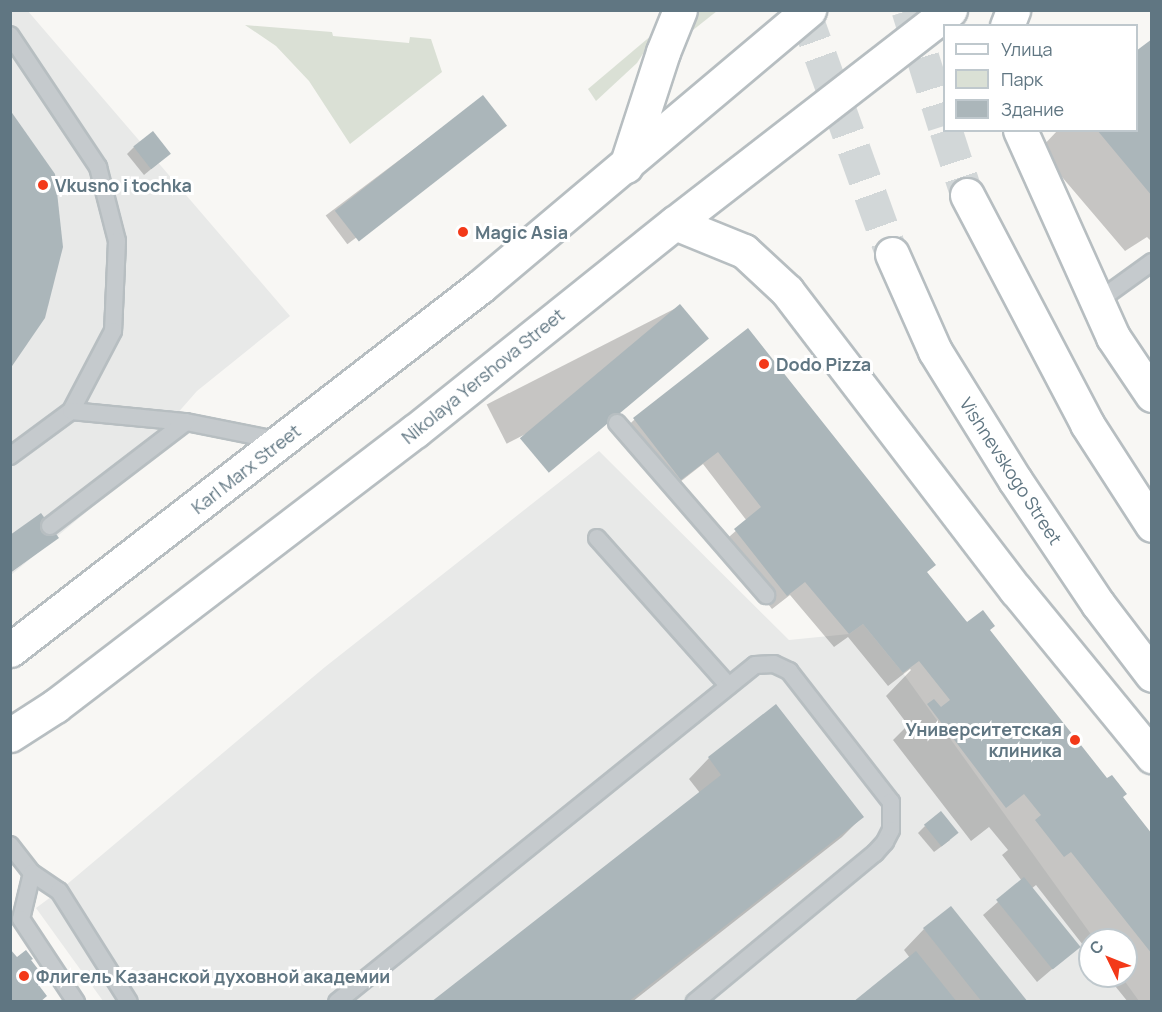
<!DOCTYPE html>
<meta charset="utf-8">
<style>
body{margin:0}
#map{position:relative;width:1162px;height:1012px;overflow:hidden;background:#f8f7f4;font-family:Manrope,sans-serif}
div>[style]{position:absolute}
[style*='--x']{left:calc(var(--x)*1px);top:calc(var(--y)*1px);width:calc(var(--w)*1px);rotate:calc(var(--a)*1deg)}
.built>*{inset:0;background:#e8e9e8}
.green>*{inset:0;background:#dae0d5}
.shadow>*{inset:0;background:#0003;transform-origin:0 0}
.building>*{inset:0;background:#abb6ba;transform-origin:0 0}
.primary-tunnel>*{height:33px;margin-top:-16.5px;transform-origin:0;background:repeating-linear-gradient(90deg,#d2d7d8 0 33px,transparent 0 49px)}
.roads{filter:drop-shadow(2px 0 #b7bec1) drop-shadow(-2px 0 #b7bec1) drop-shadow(0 2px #b7bec1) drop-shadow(0 -2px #b7bec1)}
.service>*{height:16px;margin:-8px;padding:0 8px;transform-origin:8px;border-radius:8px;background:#c5cacd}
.secondary>*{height:33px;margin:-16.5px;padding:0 16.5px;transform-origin:16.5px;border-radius:16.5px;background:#fff}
.primary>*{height:33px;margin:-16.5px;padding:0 16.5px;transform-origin:16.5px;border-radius:16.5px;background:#fff}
.dots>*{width:16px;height:16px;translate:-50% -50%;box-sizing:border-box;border:3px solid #fff;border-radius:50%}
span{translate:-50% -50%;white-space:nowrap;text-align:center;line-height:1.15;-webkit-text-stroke:6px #fff;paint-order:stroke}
.poi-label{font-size:18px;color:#607682;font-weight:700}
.left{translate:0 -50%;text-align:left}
.right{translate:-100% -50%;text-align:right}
.street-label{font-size:18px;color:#607682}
.frame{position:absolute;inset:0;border:12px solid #607682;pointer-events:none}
.legend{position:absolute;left:943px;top:24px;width:195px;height:108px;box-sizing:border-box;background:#fff;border:2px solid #bfc8cd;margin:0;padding:8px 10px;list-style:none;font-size:18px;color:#607682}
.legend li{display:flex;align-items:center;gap:12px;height:30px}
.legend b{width:30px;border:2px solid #bfc8cd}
.north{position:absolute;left:1078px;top:928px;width:60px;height:60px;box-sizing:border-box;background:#fff;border:2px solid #bfc8cd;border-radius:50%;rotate:313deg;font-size:16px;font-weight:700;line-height:24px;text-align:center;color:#607682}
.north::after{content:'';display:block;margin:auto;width:21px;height:27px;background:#f33919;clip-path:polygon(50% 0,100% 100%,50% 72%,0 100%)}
</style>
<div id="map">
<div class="built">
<div style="clip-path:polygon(27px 10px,290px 316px,197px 391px,103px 498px,11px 575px,10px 11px)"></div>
<div style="clip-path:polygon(599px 451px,789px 640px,849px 634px,863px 624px,903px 673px,1095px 940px,1090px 940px,1090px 976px,1121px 976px,1139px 1001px,103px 1001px,36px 908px,59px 891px,325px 667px)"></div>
</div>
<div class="green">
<div style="clip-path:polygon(690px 10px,717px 11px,683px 38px)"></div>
<div style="clip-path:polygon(245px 25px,332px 32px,333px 36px,409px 43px,410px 37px,431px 39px,442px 72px,350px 144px,309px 81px,276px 46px)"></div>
<div style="clip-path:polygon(659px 29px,637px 63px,596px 101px,588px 89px)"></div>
</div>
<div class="shadow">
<div style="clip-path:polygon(1152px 41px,1152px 242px,1147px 237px,1125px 251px,1039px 150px,1058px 130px,1136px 130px)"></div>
<div style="left:483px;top:97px;width:36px;height:197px;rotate:53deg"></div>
<div style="clip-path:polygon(134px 147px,162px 160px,144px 175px,127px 154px)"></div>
<div style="left:680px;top:306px;width:44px;height:217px;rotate:63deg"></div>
<div style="clip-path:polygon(748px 330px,925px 573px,965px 621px,989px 631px,1152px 836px,1152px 1002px,1128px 1002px,1107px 976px,1126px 976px,1126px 940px,1090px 940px,1090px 954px,1036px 885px,1031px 889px,1078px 947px,1037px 982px,983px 915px,1022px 881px,1002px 855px,1008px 850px,989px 827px,971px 841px,893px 740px,908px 725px,886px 696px,911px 670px,910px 669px,888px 686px,848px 637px,834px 647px,790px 595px,772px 609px,721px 544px,747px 521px,703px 464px,666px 493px,620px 433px,634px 420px)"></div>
<div style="clip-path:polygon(10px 537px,57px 538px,10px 573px)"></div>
<div style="clip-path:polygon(709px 758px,862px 817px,842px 837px,632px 1002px,433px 1002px,700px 793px,689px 779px)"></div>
<div style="clip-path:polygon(925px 826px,950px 840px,934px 852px,918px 833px)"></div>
<div style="clip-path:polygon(924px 929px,1027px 1002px,855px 1002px,910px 958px,904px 950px)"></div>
</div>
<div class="building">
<div style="clip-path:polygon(1152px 39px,1152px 196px,1097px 130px,1136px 130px,1136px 51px)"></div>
<div style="left:483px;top:95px;width:39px;height:188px;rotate:52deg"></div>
<div style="clip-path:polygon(10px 110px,55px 174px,63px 247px,45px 318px,10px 369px)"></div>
<div style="left:153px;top:131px;width:29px;height:25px;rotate:52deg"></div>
<div style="left:680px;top:304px;width:45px;height:209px;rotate:50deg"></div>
<div style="clip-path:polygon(748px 328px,936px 565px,927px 572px,967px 622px,983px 610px,995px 626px,990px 630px,1107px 778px,1112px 775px,1127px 794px,1123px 797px,1152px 834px,1152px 954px,1071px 852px,1064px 857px,1035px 820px,1041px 815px,1024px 794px,1006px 808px,927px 704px,934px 699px,941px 707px,950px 700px,919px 661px,903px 673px,863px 624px,849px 634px,805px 582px,787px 596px,734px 529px,761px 507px,718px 452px,681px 480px,633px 418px)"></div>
<div style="clip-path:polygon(41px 513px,59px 538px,10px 573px,10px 535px)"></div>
<div style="clip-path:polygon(776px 704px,864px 817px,628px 1002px,431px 1002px,721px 775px,708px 757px)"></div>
<div style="left:941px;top:811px;width:28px;height:22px;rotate:51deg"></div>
<div style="left:1024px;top:877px;width:90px;height:36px;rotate:51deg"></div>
<div style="clip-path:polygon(951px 906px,1028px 1002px,982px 1002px,923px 928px)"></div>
<div style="clip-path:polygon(10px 949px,17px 957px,26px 950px,33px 959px,31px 960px,41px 973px,34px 979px,47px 996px,40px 1002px,10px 1002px)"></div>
<div style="clip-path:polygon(916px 951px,957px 1002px,853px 1002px)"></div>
</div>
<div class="primary-tunnel">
<div style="--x:804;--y:10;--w:259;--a:70.2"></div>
<div style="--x:908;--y:10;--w:121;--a:72.6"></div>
<div style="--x:946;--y:130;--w:68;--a:72.1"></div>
</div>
<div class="roads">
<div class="service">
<div style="--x:10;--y:35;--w:159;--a:56.3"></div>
<div style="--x:98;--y:167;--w:76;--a:75.6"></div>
<div style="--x:117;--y:241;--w:90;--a:92.5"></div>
<div style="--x:113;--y:331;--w:90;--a:117.7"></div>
<div style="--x:71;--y:411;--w:76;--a:143.6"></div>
<div style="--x:1098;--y:301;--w:67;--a:-35.8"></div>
<div style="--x:71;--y:411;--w:116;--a:5.5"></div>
<div style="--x:186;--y:422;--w:97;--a:11.3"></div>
<div style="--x:617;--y:423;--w:228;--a:49.1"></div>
<div style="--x:50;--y:526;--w:171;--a:-37.4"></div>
<div style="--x:597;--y:538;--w:198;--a:48.3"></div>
<div style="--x:10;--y:845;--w:36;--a:52"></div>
<div style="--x:32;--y:873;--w:32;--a:34"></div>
<div style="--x:59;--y:891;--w:131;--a:57.8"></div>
<div style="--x:32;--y:873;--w:47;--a:103.4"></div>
<div style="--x:21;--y:919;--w:100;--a:56.5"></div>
<div style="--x:337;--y:1002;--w:537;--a:-38.88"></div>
<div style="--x:755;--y:665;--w:19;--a:-3"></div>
<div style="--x:774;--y:664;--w:17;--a:25"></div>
<div style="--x:789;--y:671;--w:166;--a:52.1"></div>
<div style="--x:891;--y:802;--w:28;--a:90"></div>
<div style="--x:891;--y:830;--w:13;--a:117"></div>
<div style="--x:885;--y:842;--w:15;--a:132"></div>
<div style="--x:875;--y:853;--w:234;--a:140.4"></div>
</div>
<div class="secondary">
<div style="--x:1007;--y:26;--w:17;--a:-69"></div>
<div style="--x:1020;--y:130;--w:227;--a:65.8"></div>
<div style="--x:1113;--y:337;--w:70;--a:56.1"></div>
<div style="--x:626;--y:166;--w:120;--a:-72"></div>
<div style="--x:663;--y:52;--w:45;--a:-68"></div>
<div style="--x:675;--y:223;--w:74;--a:22.1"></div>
<div style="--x:744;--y:251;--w:59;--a:42.9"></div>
<div style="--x:787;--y:291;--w:377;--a:52.6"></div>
<div style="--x:1016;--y:590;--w:215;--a:50.7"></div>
<div style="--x:10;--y:650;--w:595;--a:-37.7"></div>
<div style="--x:481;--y:286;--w:429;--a:-40.1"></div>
<div style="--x:10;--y:735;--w:54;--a:-32.8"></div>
<div style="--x:55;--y:706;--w:453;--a:-37.4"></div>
<div style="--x:415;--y:431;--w:333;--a:-38.7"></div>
<div style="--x:675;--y:223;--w:348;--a:-37.8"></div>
</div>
<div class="primary">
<div style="--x:967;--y:195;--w:259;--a:62.3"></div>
<div style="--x:1087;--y:424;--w:120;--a:57.2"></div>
<div style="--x:892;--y:254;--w:106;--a:66.1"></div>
<div style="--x:935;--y:351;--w:152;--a:58.2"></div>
<div style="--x:1015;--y:480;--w:149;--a:56.2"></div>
<div style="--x:1098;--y:604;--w:89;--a:52.7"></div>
</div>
</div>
<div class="dots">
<div style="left:43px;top:185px;background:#f33919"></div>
<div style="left:463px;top:232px;background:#f33919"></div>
<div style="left:764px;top:364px;background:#f33919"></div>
<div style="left:1075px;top:740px;background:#f33919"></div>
<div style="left:24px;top:976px;background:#f33919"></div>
</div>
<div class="poi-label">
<span class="left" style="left:55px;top:185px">Vkusno i tochka</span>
<span class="left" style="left:475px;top:232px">Magic Asia</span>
<span class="left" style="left:776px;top:364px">Dodo Pizza</span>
<span class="right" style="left:1062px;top:740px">Университетская<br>клиника</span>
<span class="left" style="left:36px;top:976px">Флигель Казанской духовной академии</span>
</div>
<div class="street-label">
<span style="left:483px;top:376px;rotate:-39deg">Nikolaya Yershova Street</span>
<span style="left:246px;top:469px;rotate:-38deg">Karl Marx Street</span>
<span style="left:1011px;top:471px;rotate:57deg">Vishnevskogo Street</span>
</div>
<div class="frame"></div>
<ul class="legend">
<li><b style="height:8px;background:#fff"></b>Улица</li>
<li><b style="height:16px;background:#dae0d5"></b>Парк</li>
<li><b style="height:16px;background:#abb6ba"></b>Здание</li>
</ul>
<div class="north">С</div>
</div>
